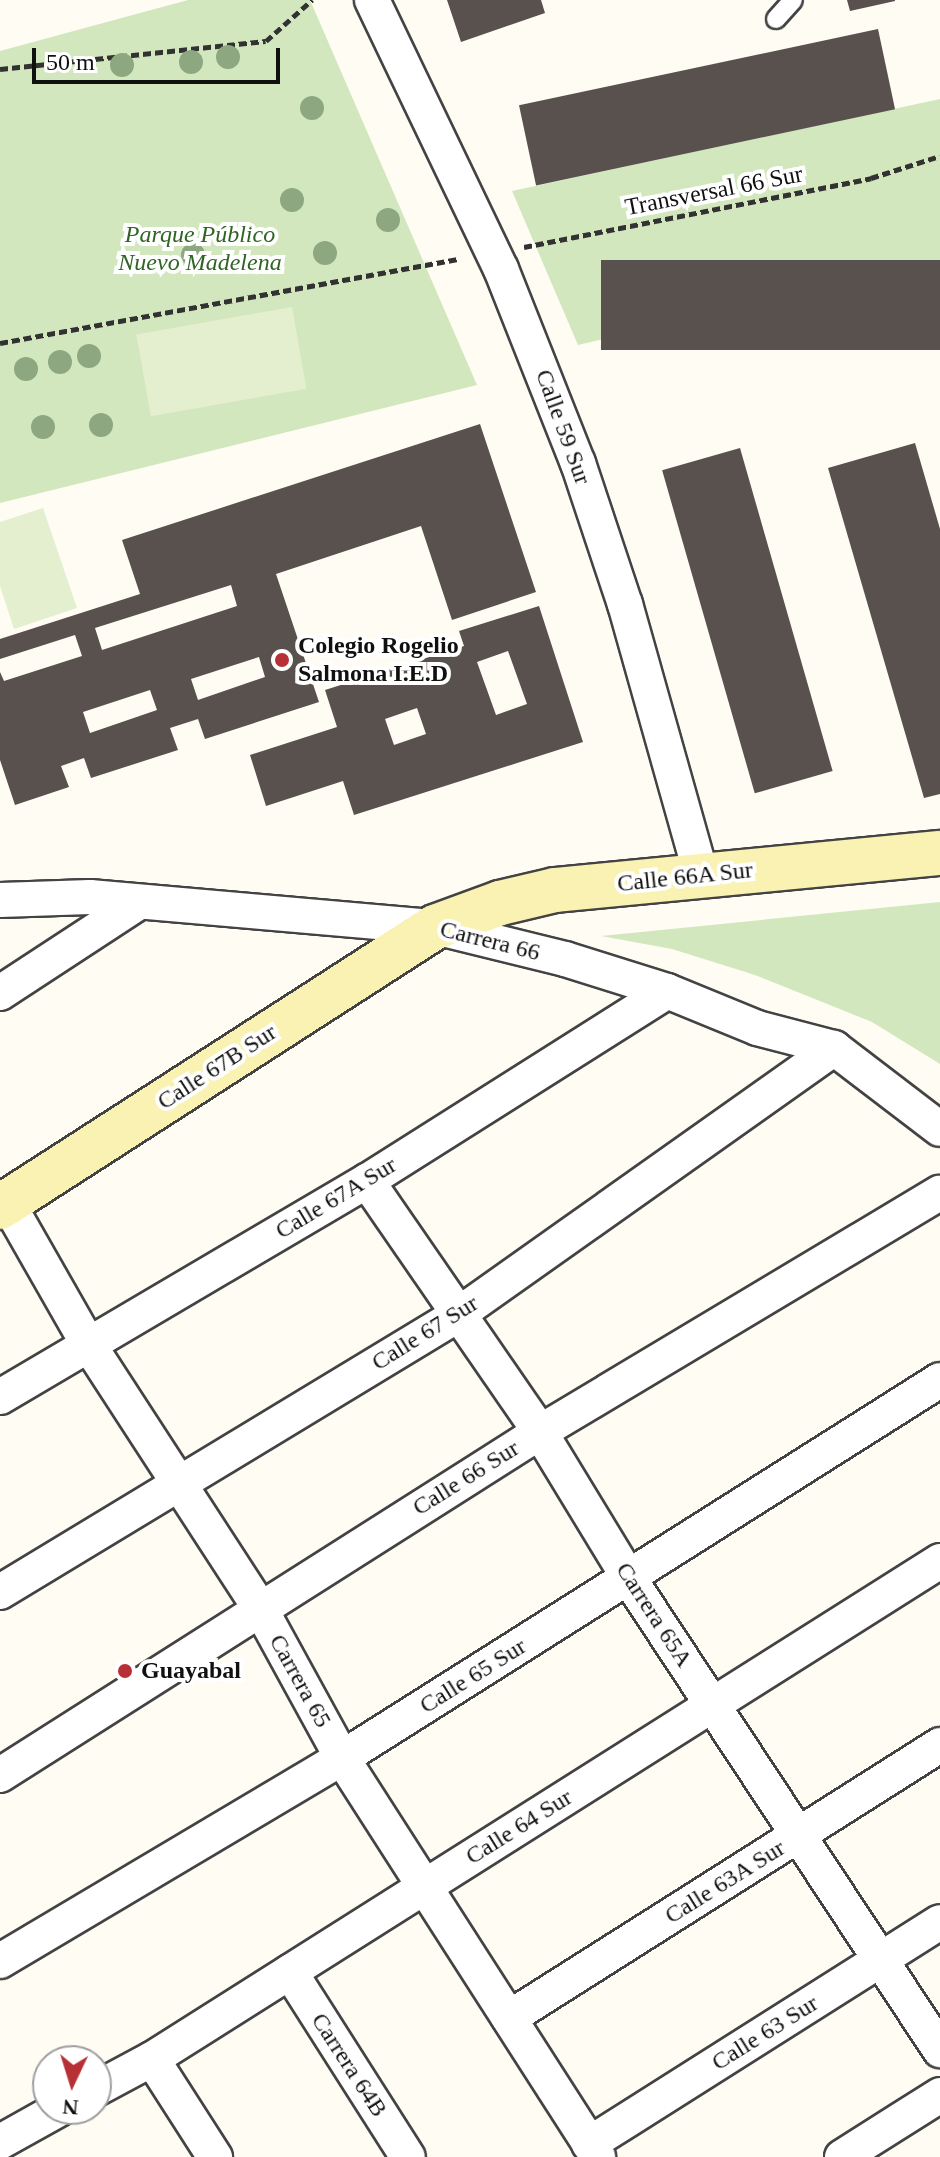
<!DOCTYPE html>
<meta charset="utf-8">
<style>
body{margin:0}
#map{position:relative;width:940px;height:2157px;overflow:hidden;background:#fefcf3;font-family:"Times New Roman",serif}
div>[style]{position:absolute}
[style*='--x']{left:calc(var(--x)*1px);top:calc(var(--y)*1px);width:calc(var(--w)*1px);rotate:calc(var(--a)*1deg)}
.green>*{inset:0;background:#d3e7be}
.pitch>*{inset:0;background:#e4efcf;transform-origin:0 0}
.building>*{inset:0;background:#58514d;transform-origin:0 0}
.path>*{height:5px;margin-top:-2.5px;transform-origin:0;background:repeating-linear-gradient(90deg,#323232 0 8px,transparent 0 12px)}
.roads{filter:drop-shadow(2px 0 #434343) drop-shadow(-2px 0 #434343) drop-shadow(0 2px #434343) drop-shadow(0 -2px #434343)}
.lane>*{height:18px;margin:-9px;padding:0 9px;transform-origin:9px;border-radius:9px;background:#fff}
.street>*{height:34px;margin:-17px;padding:0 17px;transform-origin:17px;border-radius:17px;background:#fff}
.secondary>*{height:44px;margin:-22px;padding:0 22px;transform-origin:22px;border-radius:22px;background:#f9f2b3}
.trees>*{width:24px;height:24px;margin:-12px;border-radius:50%;background:#8da881}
.dots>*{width:22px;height:22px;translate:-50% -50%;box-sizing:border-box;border:4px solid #fff;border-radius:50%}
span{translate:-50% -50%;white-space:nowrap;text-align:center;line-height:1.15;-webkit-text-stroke:8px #fff;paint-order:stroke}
.street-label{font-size:24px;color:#101010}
.park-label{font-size:24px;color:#306424;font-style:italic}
.poi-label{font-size:24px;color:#101010;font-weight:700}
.left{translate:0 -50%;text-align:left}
.north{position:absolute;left:32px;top:2045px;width:80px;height:80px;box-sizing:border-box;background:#fff;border:2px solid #9f9f9f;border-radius:50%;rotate:184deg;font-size:22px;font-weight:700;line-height:32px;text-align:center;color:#101010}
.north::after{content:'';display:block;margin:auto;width:28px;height:36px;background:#b73036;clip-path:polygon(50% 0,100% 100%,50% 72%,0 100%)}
.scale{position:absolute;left:32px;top:48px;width:248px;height:36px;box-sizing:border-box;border:4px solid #101010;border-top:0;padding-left:10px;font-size:24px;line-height:28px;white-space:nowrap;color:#101010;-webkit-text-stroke:6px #fff;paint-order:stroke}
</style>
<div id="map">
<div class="green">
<div style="clip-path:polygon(188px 0,310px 0,477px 385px,0 503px,0 51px)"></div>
<div style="clip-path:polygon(940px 99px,940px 260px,578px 345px,512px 191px)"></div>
<div style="clip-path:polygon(940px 902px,940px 1064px,872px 1022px,755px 975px,672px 949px,601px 936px)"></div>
</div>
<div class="pitch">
<div style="left:292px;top:307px;width:83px;height:158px;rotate:80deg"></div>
<div style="clip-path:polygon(43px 508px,77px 608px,14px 629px,0 586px,0 522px)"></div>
</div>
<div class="building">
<div style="clip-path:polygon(447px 0,541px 0,545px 13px,461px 42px)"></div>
<div style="clip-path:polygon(847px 0,895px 0,895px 1px,850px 11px)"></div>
<div style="left:878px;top:29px;width:82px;height:367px;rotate:78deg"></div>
<div style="left:940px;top:260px;width:90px;height:339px;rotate:90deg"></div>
<div style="clip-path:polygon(evenodd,480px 424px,536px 592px,452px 620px,421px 526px,276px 574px,319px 702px,205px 739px,198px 719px,170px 728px,178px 750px,91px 778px,84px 758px,61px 766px,69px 787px,15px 805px,0 760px,0 672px,4px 681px,82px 656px,75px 635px,0 659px,0 639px,140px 594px,122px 540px,480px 424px,231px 585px,237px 606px,102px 650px,95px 628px,231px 585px,480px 424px,259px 657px,265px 677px,198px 700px,191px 679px,259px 657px,480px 424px,150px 690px,157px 710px,90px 733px,83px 712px,150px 690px)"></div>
<div style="clip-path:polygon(915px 443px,940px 529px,940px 794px,924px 798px,828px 468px)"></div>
<div style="left:740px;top:448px;width:336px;height:81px;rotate:74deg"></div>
<div style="clip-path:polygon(evenodd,539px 606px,583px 742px,354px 815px,343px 781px,266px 806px,250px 755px,337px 727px,325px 690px,464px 646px,459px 631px,539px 606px,508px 651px,527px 704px,496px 715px,477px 662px,508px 651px,539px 606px,417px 708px,426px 734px,394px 745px,385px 719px,417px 708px)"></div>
</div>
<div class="path">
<div style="--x:0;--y:69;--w:267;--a:-6"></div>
<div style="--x:266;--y:41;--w:62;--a:-41.7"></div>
<div style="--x:524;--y:247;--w:354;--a:-11.2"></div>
<div style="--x:871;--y:178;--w:72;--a:-17.7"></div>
<div style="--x:0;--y:343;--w:467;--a:-10.4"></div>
</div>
<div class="roads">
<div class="lane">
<div style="--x:776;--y:19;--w:25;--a:-48"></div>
</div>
<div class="street">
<div style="--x:372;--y:0;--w:298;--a:64.4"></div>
<div style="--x:501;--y:269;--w:209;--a:68.4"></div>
<div style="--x:578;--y:463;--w:149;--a:71.6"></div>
<div style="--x:625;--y:604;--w:280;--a:74.3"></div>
<div style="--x:0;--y:900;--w:90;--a:-1.9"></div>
<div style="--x:90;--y:897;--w:346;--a:5"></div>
<div style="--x:435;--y:927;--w:134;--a:13.8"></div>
<div style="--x:565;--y:959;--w:107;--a:17.4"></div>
<div style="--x:667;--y:991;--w:97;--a:22.3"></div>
<div style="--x:757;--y:1028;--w:80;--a:14.6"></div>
<div style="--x:834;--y:1048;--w:133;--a:37.4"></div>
<div style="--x:0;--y:993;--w:163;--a:-33.2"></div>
<div style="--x:367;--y:1181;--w:305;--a:55.4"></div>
<div style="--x:540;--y:1432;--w:170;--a:58.7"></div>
<div style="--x:628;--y:1577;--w:567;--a:56.59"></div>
<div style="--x:7;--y:1202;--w:161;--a:60.3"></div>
<div style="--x:87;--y:1342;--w:317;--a:57"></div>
<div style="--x:260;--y:1608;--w:171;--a:61.3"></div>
<div style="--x:342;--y:1758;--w:474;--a:57.3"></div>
<div style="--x:0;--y:1397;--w:426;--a:-30.5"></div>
<div style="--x:367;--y:1181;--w:355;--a:-32.3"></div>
<div style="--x:0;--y:1592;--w:533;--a:-31.18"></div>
<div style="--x:456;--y:1316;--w:463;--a:-35.3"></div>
<div style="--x:0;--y:1775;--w:640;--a:-32.42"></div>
<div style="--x:540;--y:1432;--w:466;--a:-30.9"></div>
<div style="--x:0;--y:1961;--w:398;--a:-30.7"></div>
<div style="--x:342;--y:1758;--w:707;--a:-32.3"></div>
<div style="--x:290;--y:1972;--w:219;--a:57.5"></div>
<div style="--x:509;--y:2018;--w:510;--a:-32.35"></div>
<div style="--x:152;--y:2059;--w:117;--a:57.3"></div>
<div style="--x:96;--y:2089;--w:64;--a:-28.2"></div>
<div style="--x:152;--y:2059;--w:932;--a:-32.29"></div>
<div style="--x:0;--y:2142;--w:68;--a:-29.2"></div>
<div style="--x:589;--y:2144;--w:415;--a:-32.3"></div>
<div style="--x:842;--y:2157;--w:116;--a:-32.3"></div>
</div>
<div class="secondary">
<div style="--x:0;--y:1207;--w:517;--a:-32.77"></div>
<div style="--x:435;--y:927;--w:69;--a:-20.3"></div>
<div style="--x:500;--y:903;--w:57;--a:-13.3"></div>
<div style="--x:555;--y:890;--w:387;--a:-5.5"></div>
</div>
</div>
<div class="trees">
<div style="left:228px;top:57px"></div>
<div style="left:191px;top:62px"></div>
<div style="left:122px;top:65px"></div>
<div style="left:312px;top:108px"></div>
<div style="left:292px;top:200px"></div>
<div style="left:388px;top:220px"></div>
<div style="left:325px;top:253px"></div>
<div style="left:193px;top:255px"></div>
<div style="left:89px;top:356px"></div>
<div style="left:60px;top:362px"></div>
<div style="left:26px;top:369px"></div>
<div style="left:101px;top:425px"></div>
<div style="left:43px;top:427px"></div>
</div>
<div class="dots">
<div style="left:282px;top:660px;background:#b73036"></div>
<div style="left:125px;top:1671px;background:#b73036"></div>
</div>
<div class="street-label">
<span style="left:714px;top:191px;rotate:-11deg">Transversal 66 Sur</span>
<span style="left:563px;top:427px;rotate:70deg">Calle 59 Sur</span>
<span style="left:685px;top:877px;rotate:-6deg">Calle 66A Sur</span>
<span style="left:490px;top:941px;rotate:14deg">Carrera 66</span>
<span style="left:217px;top:1067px;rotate:-33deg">Calle 67B Sur</span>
<span style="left:336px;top:1198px;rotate:-31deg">Calle 67A Sur</span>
<span style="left:425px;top:1333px;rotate:-32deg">Calle 67 Sur</span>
<span style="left:466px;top:1478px;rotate:-32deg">Calle 66 Sur</span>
<span style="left:654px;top:1615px;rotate:57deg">Carrera 65A</span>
<span style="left:473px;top:1676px;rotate:-32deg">Calle 65 Sur</span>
<span style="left:300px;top:1681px;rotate:61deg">Carrera 65</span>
<span style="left:519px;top:1827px;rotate:-32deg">Calle 64 Sur</span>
<span style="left:725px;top:1882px;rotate:-32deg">Calle 63A Sur</span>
<span style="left:765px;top:2033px;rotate:-32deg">Calle 63 Sur</span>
<span style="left:349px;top:2065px;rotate:57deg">Carrera 64B</span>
</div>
<div class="park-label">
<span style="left:200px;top:249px">Parque Público<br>Nuevo Madelena</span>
</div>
<div class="poi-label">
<span class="left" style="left:298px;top:660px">Colegio Rogelio<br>Salmona I.E.D</span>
<span class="left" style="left:141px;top:1671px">Guayabal</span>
</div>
<div class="north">N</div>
<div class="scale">50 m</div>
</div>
